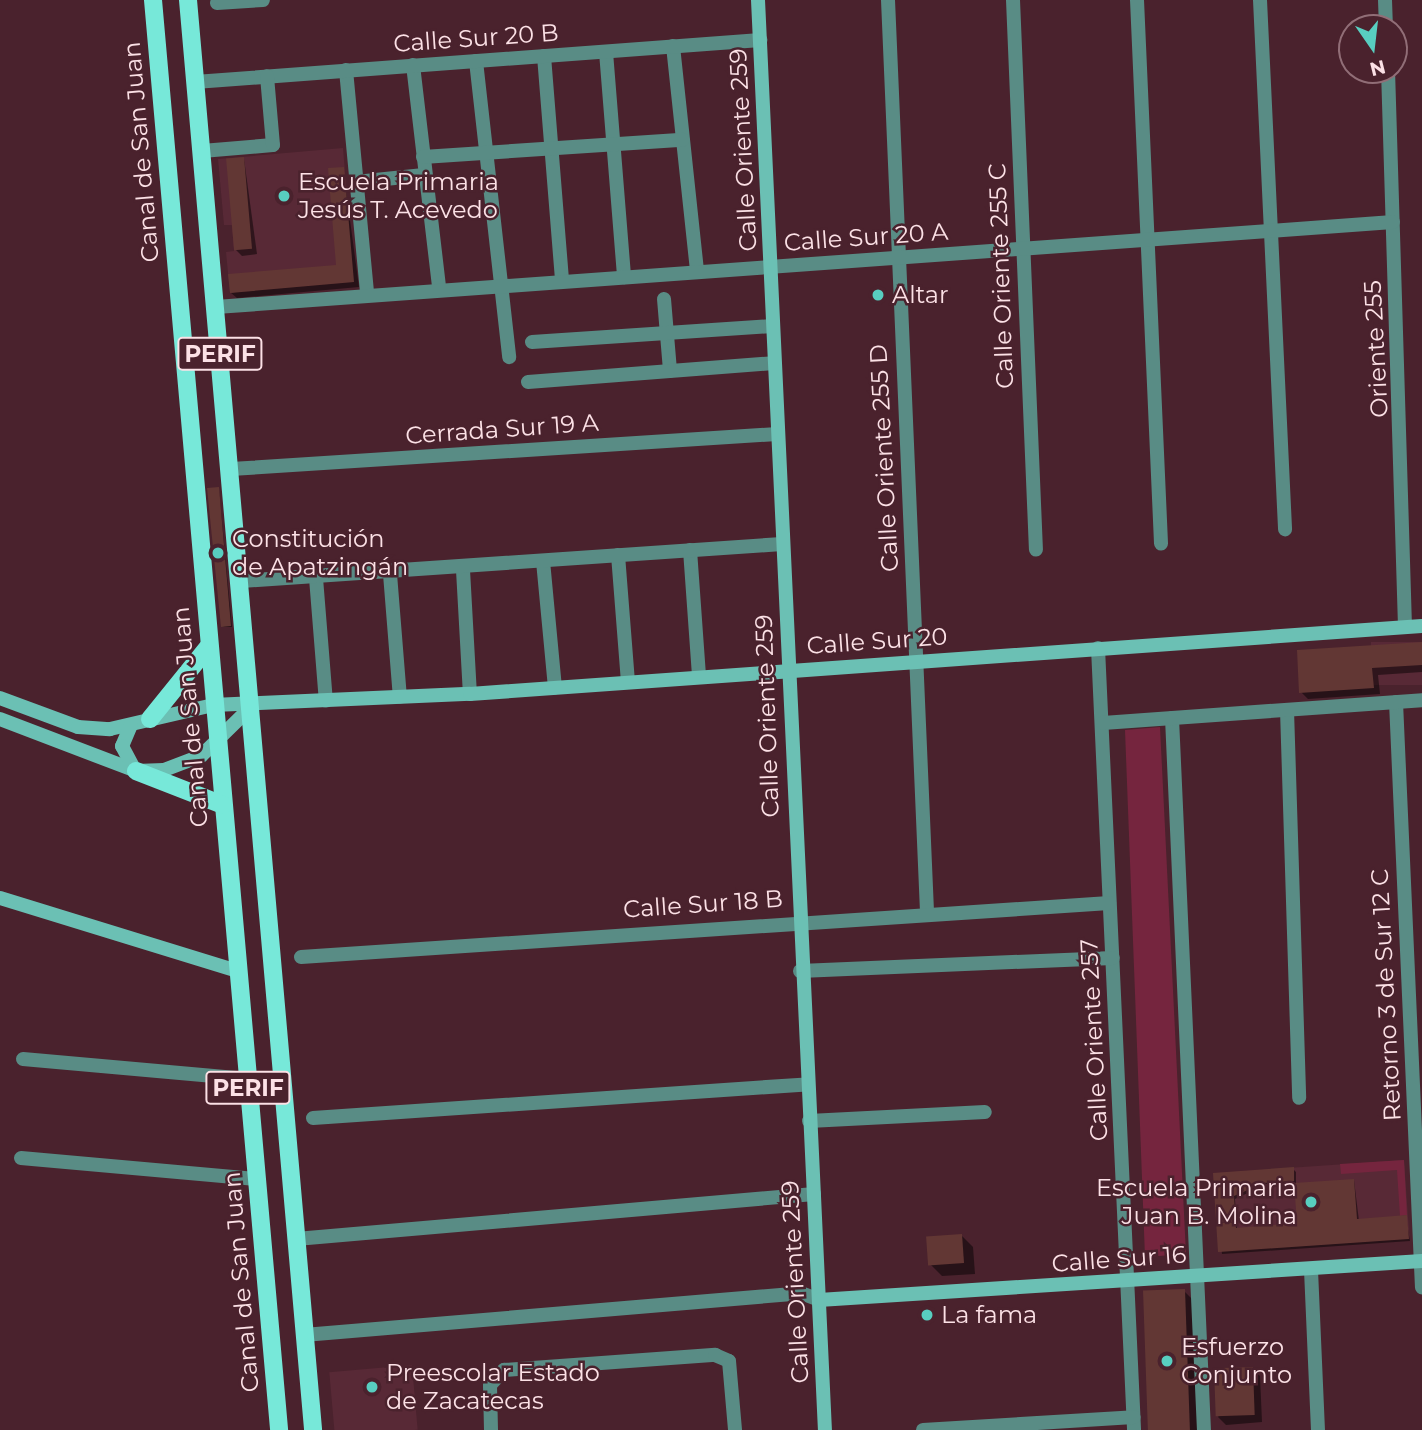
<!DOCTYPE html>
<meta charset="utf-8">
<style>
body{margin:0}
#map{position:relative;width:1422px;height:1430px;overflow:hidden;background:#4a222d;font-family:Montserrat,sans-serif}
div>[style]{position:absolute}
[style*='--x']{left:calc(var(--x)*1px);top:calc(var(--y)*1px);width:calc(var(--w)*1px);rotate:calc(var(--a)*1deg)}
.built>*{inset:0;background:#582936;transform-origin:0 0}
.green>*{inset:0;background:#75253e}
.shadow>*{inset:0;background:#0007}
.building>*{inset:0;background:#623734;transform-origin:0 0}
.street>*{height:14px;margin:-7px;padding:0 7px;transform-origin:7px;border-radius:7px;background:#598c85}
.secondary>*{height:14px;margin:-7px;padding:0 7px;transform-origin:7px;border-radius:7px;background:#6bc0b4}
.primary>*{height:18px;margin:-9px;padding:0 9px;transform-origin:9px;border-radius:9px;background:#77e8d9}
.dots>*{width:19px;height:19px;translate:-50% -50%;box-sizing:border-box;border:4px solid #4a222d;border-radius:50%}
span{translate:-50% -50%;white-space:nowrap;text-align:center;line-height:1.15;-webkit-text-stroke:5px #4a222d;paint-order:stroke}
.shield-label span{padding:2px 5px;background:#4a222d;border:2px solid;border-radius:5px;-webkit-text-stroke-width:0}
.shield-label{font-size:23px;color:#fce1e6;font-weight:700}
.street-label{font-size:24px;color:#fce1e6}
.poi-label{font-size:24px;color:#fce1e6}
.left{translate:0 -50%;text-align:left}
.right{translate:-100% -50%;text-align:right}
.north{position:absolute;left:1338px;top:14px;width:70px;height:70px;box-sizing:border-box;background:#4a222d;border:2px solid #916e77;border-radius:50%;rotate:166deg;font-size:19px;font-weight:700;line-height:28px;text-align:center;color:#fce1e6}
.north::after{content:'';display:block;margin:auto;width:24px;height:32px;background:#58cec0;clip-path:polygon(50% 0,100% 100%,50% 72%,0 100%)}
</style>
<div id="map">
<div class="built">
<div style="clip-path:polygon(343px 148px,354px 282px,230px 293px,226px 252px,234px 251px,232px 225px,224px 225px,218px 159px)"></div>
<div style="left:1422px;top:642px;width:43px;height:51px;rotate:90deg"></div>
<div style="left:1404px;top:1160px;width:79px;height:191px;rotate:86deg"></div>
<div style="left:412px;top:1365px;width:65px;height:83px;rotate:85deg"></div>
</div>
<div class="green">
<div style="clip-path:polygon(1160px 727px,1186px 1254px,1145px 1257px,1125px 730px)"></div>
<div style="clip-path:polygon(1404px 1160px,1407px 1215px,1400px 1216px,1397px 1170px,1341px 1174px,1340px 1164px)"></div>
</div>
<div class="shadow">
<div style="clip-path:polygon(244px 159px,257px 254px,242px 256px,236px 250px)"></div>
<div style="clip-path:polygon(343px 168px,359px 287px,237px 298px,231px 293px,338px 266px)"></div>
<div style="clip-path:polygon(219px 490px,232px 627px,224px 627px,222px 626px)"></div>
<div style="clip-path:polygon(1422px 644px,1422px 672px,1378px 675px,1380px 694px,1308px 699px,1301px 692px)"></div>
<div style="clip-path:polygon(1293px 1169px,1296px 1172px,1296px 1184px,1267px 1184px,1235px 1199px,1237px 1229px,1299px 1225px,1354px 1180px,1359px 1221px,1406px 1217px,1410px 1241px,1222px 1254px,1215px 1175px)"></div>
<div style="clip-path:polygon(961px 1235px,973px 1247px,975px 1274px,942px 1276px,930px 1264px)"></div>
<div style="clip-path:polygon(1184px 1291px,1192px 1299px,1198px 1430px,1151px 1430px)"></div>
<div style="clip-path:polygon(1252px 1368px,1260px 1376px,1262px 1422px,1226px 1425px,1218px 1417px)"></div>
</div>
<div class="building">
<div style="left:244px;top:157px;width:92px;height:18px;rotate:85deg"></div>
<div style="clip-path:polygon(344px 167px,354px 282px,230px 293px,228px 274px,336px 265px,328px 168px)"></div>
<div style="clip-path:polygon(219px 487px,231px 626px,221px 627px,207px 488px)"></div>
<div style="clip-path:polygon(1422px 642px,1422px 665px,1372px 668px,1374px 688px,1299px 693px,1297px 650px)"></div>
<div style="clip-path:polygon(1294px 1167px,1294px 1181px,1264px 1183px,1234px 1196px,1236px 1228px,1297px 1223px,1294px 1183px,1354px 1179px,1357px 1219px,1407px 1215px,1409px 1239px,1218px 1252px,1213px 1173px)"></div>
<div style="left:962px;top:1234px;width:29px;height:36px;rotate:86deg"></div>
<div style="left:1185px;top:1289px;width:141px;height:42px;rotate:88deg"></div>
<div style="left:1253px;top:1367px;width:48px;height:39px;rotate:88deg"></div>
</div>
<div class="street">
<div style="--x:888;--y:0;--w:914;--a:87.55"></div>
<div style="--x:1013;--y:0;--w:550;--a:87.61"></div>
<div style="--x:1137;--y:0;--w:544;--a:87.47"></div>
<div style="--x:1260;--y:0;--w:530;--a:87.29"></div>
<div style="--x:1385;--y:0;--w:28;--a:88"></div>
<div style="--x:217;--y:3;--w:46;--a:-3.7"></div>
<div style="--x:673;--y:46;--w:226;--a:83.9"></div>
<div style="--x:606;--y:52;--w:226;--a:85.4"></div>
<div style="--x:544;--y:56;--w:225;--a:85.4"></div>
<div style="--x:476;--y:61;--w:298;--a:83.6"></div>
<div style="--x:413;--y:65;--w:225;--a:83.3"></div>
<div style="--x:346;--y:70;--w:225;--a:84.6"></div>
<div style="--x:1388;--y:70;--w:557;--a:88.25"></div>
<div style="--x:195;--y:82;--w:567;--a:-4.25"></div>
<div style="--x:202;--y:151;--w:71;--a:-4.8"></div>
<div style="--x:273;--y:145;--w:69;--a:-95"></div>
<div style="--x:423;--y:157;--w:260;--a:-3.8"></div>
<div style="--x:356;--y:182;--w:68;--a:-5.9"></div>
<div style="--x:664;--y:299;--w:72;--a:85.2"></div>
<div style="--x:216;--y:307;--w:1180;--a:-4.13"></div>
<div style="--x:532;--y:342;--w:241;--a:-3.8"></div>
<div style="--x:528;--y:382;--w:246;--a:-4.4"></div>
<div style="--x:231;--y:469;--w:547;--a:-3.67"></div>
<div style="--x:690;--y:550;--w:127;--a:85.9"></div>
<div style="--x:618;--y:555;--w:127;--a:85.5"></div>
<div style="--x:543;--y:561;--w:127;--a:84.6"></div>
<div style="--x:463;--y:570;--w:124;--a:86.8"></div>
<div style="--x:390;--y:574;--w:123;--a:85.4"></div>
<div style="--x:316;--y:578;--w:123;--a:85.4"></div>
<div style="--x:241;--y:581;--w:542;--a:-3.91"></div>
<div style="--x:1098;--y:648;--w:783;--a:87.36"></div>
<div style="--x:1396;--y:702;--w:586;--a:87.46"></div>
<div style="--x:1287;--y:710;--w:388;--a:88.2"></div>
<div style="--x:1172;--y:718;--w:713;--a:87.43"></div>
<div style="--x:1103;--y:723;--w:320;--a:-4.1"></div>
<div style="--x:301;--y:957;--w:810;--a:-3.82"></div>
<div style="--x:800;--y:971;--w:313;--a:-2.4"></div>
<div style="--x:23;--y:1059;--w:225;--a:5.1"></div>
<div style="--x:313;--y:1118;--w:494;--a:-3.9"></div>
<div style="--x:809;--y:1121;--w:176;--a:-2.9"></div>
<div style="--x:21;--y:1158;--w:236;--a:5.1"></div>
<div style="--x:296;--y:1239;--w:520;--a:-4.96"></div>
<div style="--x:1311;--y:1270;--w:160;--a:87.5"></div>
<div style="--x:304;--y:1335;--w:499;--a:-4.8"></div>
<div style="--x:801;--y:1293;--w:19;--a:21"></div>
<div style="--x:491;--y:1430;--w:45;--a:-91.3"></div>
<div style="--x:490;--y:1385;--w:21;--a:-47"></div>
<div style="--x:504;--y:1370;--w:212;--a:-4.1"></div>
<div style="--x:715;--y:1355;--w:15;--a:23"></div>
<div style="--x:729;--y:1361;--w:69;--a:85"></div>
<div style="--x:923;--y:1430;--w:211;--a:-3.5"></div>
</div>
<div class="secondary">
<div style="--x:758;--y:0;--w:1432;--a:87.32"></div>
<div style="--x:0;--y:698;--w:83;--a:20.4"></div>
<div style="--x:78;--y:727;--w:32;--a:4"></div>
<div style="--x:110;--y:729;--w:106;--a:-13.1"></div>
<div style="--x:213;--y:705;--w:257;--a:-2.5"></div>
<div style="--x:470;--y:694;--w:954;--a:-4.09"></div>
<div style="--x:0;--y:719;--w:146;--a:20.9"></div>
<div style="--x:136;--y:771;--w:28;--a:-2"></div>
<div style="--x:164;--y:770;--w:40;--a:-21"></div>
<div style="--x:201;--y:756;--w:70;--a:-44.4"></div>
<div style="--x:131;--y:725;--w:23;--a:113"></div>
<div style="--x:122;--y:746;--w:27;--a:62"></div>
<div style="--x:0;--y:898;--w:248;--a:17.1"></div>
<div style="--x:819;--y:1300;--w:604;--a:-3.7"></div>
</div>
<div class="primary">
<div style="--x:153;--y:0;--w:1436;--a:84.96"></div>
<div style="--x:188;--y:0;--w:1435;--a:85"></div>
<div style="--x:150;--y:719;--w:92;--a:-51.1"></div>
<div style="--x:136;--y:771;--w:93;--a:21.3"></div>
</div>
<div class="dots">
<div style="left:284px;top:196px;background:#58cec0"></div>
<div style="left:878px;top:295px;background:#58cec0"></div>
<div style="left:218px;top:553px;background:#58cec0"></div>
<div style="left:1311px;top:1202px;background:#58cec0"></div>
<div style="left:927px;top:1315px;background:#58cec0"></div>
<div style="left:1167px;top:1361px;background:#58cec0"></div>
<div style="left:372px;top:1387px;background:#58cec0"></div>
</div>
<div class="shield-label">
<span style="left:220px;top:354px">PERIF</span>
<span style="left:248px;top:1088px">PERIF</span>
</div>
<div class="street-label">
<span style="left:476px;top:38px;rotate:-4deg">Calle Sur 20 B</span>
<span style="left:743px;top:150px;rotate:-93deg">Calle Oriente 259</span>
<span style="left:141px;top:152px;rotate:-95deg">Canal de San Juan</span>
<span style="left:866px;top:237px;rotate:-4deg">Calle Sur 20 A</span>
<span style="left:1001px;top:276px;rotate:-92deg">Calle Oriente 255 C</span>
<span style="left:1376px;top:349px;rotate:-93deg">Oriente 255</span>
<span style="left:502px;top:429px;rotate:-4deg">Cerrada Sur 19 A</span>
<span style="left:884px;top:458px;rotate:-93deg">Calle Oriente 255 D</span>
<span style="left:877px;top:641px;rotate:-4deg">Calle Sur 20</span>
<span style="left:767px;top:716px;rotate:-92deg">Calle Oriente 259</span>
<span style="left:190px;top:717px;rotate:-95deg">Canal de San Juan</span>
<span style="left:703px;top:904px;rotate:-4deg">Calle Sur 18 B</span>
<span style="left:1386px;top:995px;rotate:-93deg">Retorno 3 de Sur 12 C</span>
<span style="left:1094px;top:1040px;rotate:-93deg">Calle Oriente 257</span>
<span style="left:1119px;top:1259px;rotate:-4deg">Calle Sur 16</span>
<span style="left:241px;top:1282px;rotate:-95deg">Canal de San Juan</span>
<span style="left:795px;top:1282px;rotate:-93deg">Calle Oriente 259</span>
</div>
<div class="poi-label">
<span class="left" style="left:298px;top:196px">Escuela Primaria<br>Jesús T. Acevedo</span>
<span class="left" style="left:892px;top:295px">Altar</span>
<span class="left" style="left:232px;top:553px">Constitución<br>de Apatzingán</span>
<span class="right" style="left:1297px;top:1202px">Escuela Primaria<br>Juan B. Molina</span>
<span class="left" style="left:941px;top:1315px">La fama</span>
<span class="left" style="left:1181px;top:1361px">Esfuerzo<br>Conjunto</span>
<span class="left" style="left:386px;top:1387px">Preescolar Estado<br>de Zacatecas</span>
</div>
<div class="north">N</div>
</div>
